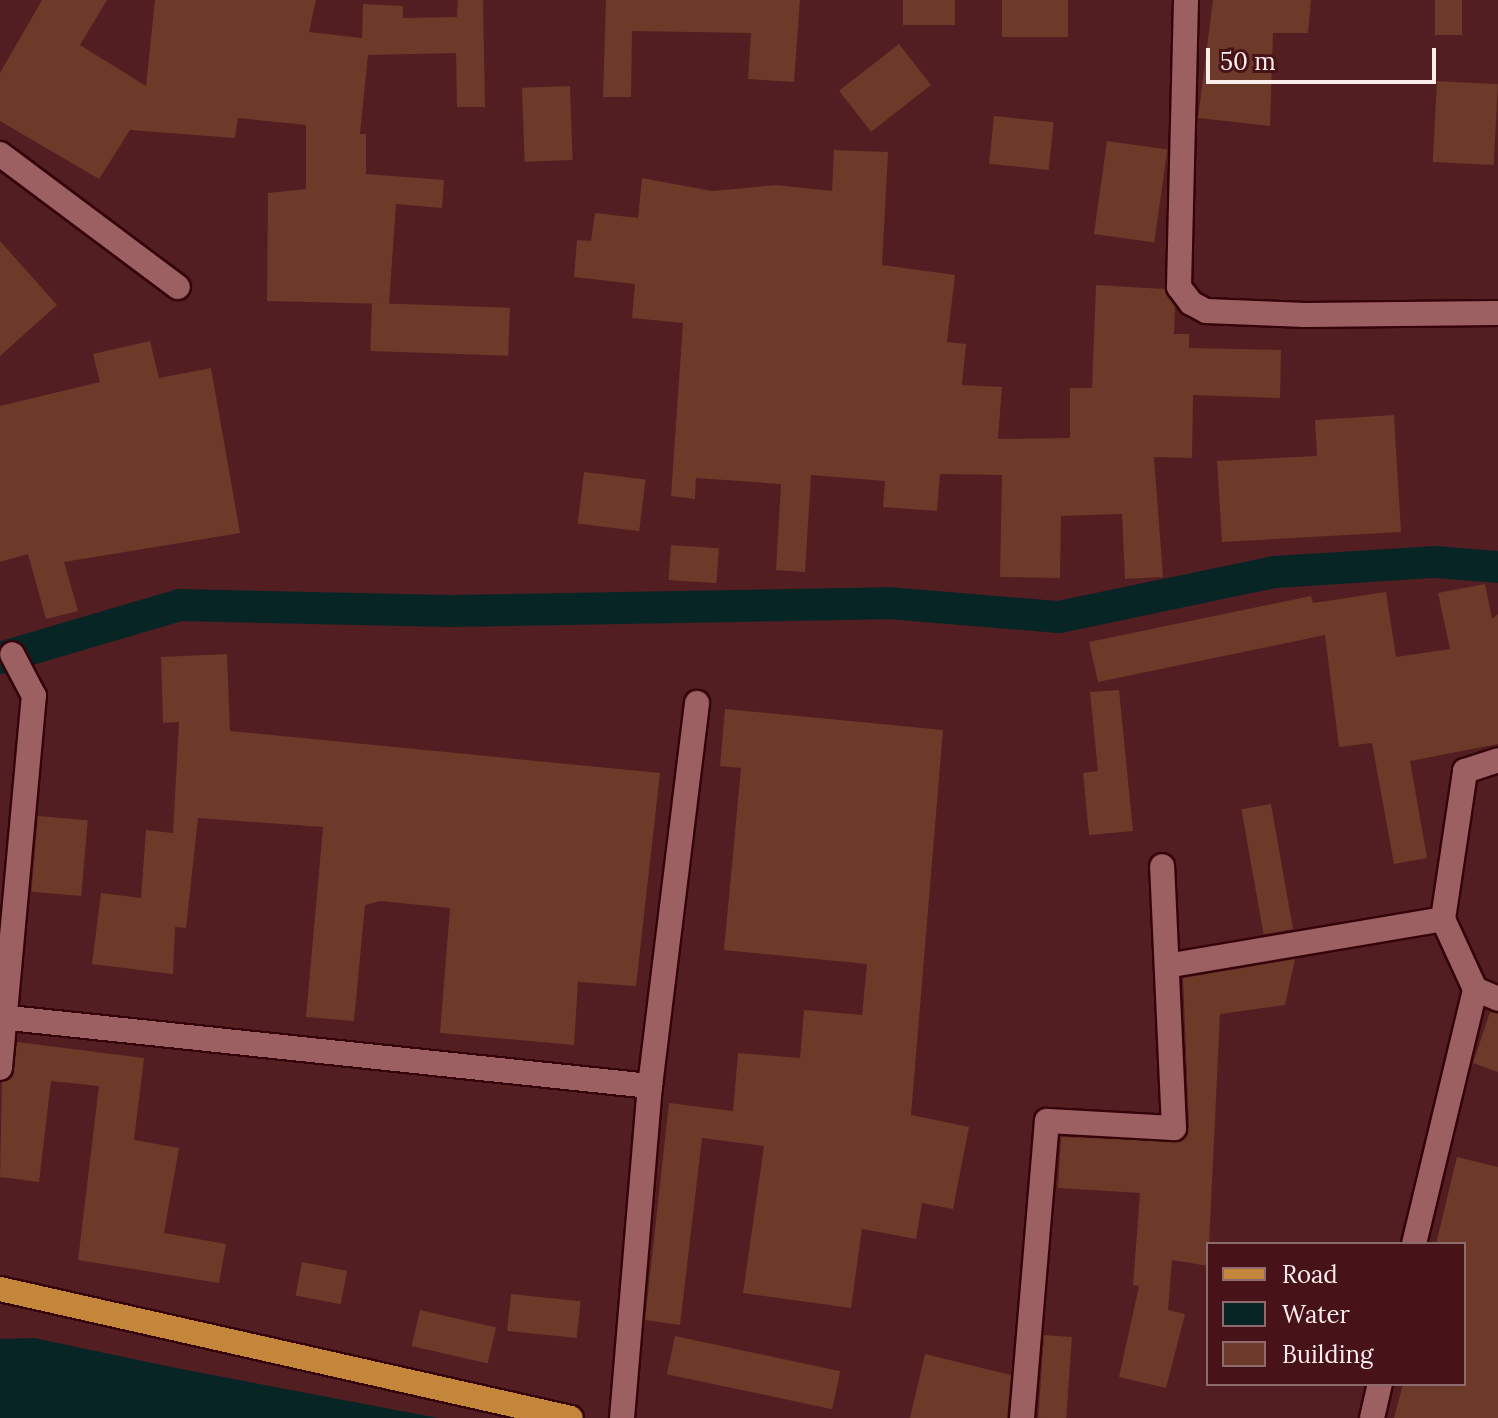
<!DOCTYPE html>
<style>
body{margin:0}
#map{position:relative;width:1498px;height:1418px;overflow:hidden;background:#521e21;font-family:Lora,serif}
div>[style]{position:absolute}
[style*='--x']{left:calc(var(--x)*1px);top:calc(var(--y)*1px);width:calc(var(--w)*1px);rotate:calc(var(--a)*1deg)}
.water>*{inset:0;background:#082526}
.canal>*{height:32px;margin:-16px;padding:0 16px;transform-origin:16px;border-radius:16px;background:#082526}
.building>*{inset:0;background:#6d3928;transform-origin:0 0}
.roads{filter:drop-shadow(2px 0 #35030a) drop-shadow(-2px 0 #35030a) drop-shadow(0 2px #35030a) drop-shadow(0 -2px #35030a)}
.street>*{height:24px;margin:-12px;padding:0 12px;transform-origin:12px;border-radius:12px;background:#9d6062}
.primary>*{height:24px;margin:-12px;padding:0 12px;transform-origin:12px;border-radius:12px;background:#c4863a}
span{translate:-50% -50%;white-space:nowrap;text-align:center;line-height:1.15;-webkit-text-stroke:7px #471318;paint-order:stroke}
.legend{position:absolute;left:1206px;top:1242px;width:260px;height:144px;box-sizing:border-box;background:#471318;border:2px solid #8f6a6d;margin:0;padding:10px 14px;list-style:none;font-size:24px;color:#fceded}
.legend li{display:flex;align-items:center;gap:16px;height:40px}
.legend b{width:40px;border:2px solid #8f6a6d}
.scale{position:absolute;left:1206px;top:48px;width:230px;height:36px;box-sizing:border-box;border:4px solid #fceded;border-top:0;padding-left:10px;font-size:24px;line-height:28px;white-space:nowrap;color:#fceded;-webkit-text-stroke:6px #471318;paint-order:stroke}
</style>
<div id="map">
<div class="water">
<div style="clip-path:polygon(34px 1338px,176px 1368px,438px 1418px,0 1418px,0 1339px)"></div>
</div>
<div class="canal">
<div style="--x:0;--y:658;--w:188;--a:-16.4"></div>
<div style="--x:180;--y:605;--w:269;--a:1.3"></div>
<div style="--x:449;--y:611;--w:439;--a:-1"></div>
<div style="--x:888;--y:603;--w:172;--a:4.7"></div>
<div style="--x:1059;--y:617;--w:221;--a:-11.8"></div>
<div style="--x:1275;--y:572;--w:161;--a:-3.6"></div>
<div style="--x:1436;--y:562;--w:62;--a:4.6"></div>
</div>
<div class="building">
<div style="clip-path:polygon(42px 0,107px 0,80px 45px,146px 86px,155px 0,316px 0,309px 32px,362px 38px,363px 4px,403px 6px,403px 18px,457px 17px,458px 0,483px 0,485px 107px,457px 107px,456px 53px,368px 55px,360px 134px,366px 134px,366px 174px,444px 180px,442px 208px,396px 204px,389px 304px,267px 301px,268px 193px,306px 189px,306px 125px,238px 118px,235px 138px,130px 130px,99px 179px,0 121px,0 73px)"></div>
<div style="clip-path:polygon(606px 0,800px 0,794px 82px,748px 79px,751px 33px,632px 31px,631px 97px,603px 97px)"></div>
<div style="left:903px;top:0;width:52px;height:25px"></div>
<div style="left:1002px;top:0;width:66px;height:37px"></div>
<div style="clip-path:polygon(1213px 0,1311px 0,1308px 33px,1273px 33px,1270px 126px,1198px 118px)"></div>
<div style="left:1435px;top:0;width:27px;height:35px"></div>
<div style="left:899px;top:44px;width:52px;height:76px;rotate:52deg"></div>
<div style="left:1437px;top:81px;width:61px;height:81px;rotate:3deg"></div>
<div style="left:570px;top:86px;width:74px;height:48px;rotate:88deg"></div>
<div style="left:994px;top:116px;width:60px;height:48px;rotate:6deg"></div>
<div style="left:1107px;top:141px;width:61px;height:94px;rotate:8deg"></div>
<div style="clip-path:polygon(834px 150px,888px 152px,882px 265px,955px 275px,947px 342px,966px 344px,962px 385px,1002px 387px,998px 439px,1070px 438px,1070px 388px,1092px 388px,1096px 285px,1164px 289px,1175px 307px,1174px 334px,1189px 334px,1189px 348px,1281px 350px,1280px 398px,1193px 395px,1192px 458px,1154px 457px,1163px 577px,1125px 579px,1122px 514px,1061px 516px,1060px 578px,1000px 577px,1002px 475px,940px 474px,937px 511px,883px 507px,885px 481px,811px 475px,805px 572px,776px 570px,781px 484px,696px 478px,695px 499px,671px 496px,683px 323px,632px 318px,635px 284px,574px 277px,577px 240px,591px 241px,595px 213px,638px 218px,642px 178px,712px 191px,776px 185px,832px 191px)"></div>
<div style="clip-path:polygon(0 241px,57px 305px,0 356px)"></div>
<div style="left:372px;top:303px;width:138px;height:48px;rotate:2deg"></div>
<div style="clip-path:polygon(150px 341px,159px 378px,211px 368px,240px 533px,64px 562px,78px 611px,46px 619px,28px 554px,0 562px,0 406px,100px 382px,93px 354px)"></div>
<div style="clip-path:polygon(1394px 415px,1401px 532px,1222px 542px,1217px 461px,1317px 456px,1315px 420px)"></div>
<div style="left:584px;top:472px;width:62px;height:52px;rotate:7deg"></div>
<div style="left:671px;top:545px;width:48px;height:35px;rotate:4deg"></div>
<div style="clip-path:polygon(1485px 584px,1492px 619px,1498px 614px,1498px 744px,1410px 761px,1427px 858px,1394px 864px,1372px 743px,1339px 747px,1325px 635px,1098px 682px,1089px 642px,1311px 596px,1313px 603px,1386px 592px,1396px 657px,1450px 649px,1438px 593px)"></div>
<div style="clip-path:polygon(227px 654px,230px 731px,660px 773px,636px 986px,578px 982px,574px 1045px,440px 1033px,450px 908px,380px 901px,365px 905px,354px 1021px,306px 1017px,323px 827px,198px 818px,186px 928px,175px 927px,173px 974px,92px 964px,101px 893px,141px 898px,146px 830px,173px 833px,179px 722px,163px 723px,161px 657px)"></div>
<div style="clip-path:polygon(1119px 690px,1133px 831px,1089px 835px,1083px 773px,1098px 771px,1090px 692px)"></div>
<div style="clip-path:polygon(725px 709px,943px 730px,911px 1115px,969px 1127px,953px 1209px,922px 1203px,916px 1239px,862px 1229px,851px 1308px,743px 1293px,764px 1146px,702px 1138px,680px 1325px,645px 1320px,669px 1103px,733px 1111px,738px 1053px,800px 1058px,804px 1010px,862px 1015px,867px 964px,724px 950px,741px 768px,720px 766px)"></div>
<div style="left:1271px;top:804px;width:127px;height:30px;rotate:80deg"></div>
<div style="left:38px;top:816px;width:50px;height:76px;rotate:5deg"></div>
<div style="clip-path:polygon(1295px 959px,1285px 1005px,1220px 1014px,1208px 1266px,1172px 1260px,1168px 1310px,1185px 1314px,1166px 1388px,1119px 1377px,1139px 1286px,1133px 1285px,1140px 1193px,1058px 1188px,1061px 1137px,1182px 1141px,1189px 1127px,1183px 978px)"></div>
<div style="clip-path:polygon(1490px 1012px,1498px 1014px,1498px 1072px,1473px 1063px)"></div>
<div style="clip-path:polygon(17px 1042px,144px 1058px,134px 1140px,179px 1148px,164px 1233px,226px 1244px,219px 1283px,78px 1260px,99px 1086px,51px 1081px,39px 1182px,0 1177px,2px 1082px,13px 1076px)"></div>
<div style="clip-path:polygon(1457px 1157px,1498px 1167px,1498px 1418px,1394px 1418px,1403px 1384px,1464px 1384px,1464px 1244px,1436px 1244px)"></div>
<div style="left:302px;top:1262px;width:46px;height:34px;rotate:11deg"></div>
<div style="left:511px;top:1294px;width:70px;height:37px;rotate:6deg"></div>
<div style="left:420px;top:1310px;width:78px;height:37px;rotate:13deg"></div>
<div style="left:1044px;top:1335px;width:28px;height:83px;rotate:4deg"></div>
<div style="left:675px;top:1336px;width:169px;height:39px;rotate:12deg"></div>
<div style="clip-path:polygon(925px 1354px,1011px 1375px,1007px 1418px,910px 1418px)"></div>
</div>
<div class="roads">
<div class="street">
<div style="--x:1186;--y:0;--w:287;--a:91.4"></div>
<div style="--x:1179;--y:287;--w:20;--a:53"></div>
<div style="--x:1191;--y:303;--w:17;--a:28"></div>
<div style="--x:1206;--y:311;--w:99;--a:2.3"></div>
<div style="--x:1305;--y:315;--w:193;--a:-0.6"></div>
<div style="--x:0;--y:154;--w:222;--a:36.8"></div>
<div style="--x:1172;--y:965;--w:275;--a:-9.6"></div>
<div style="--x:1443;--y:919;--w:150;--a:-81.5"></div>
<div style="--x:1465;--y:771;--w:35;--a:-18"></div>
<div style="--x:1475;--y:989;--w:25;--a:23"></div>
<div style="--x:0;--y:1017;--w:654;--a:6.06"></div>
<div style="--x:0;--y:1068;--w:374;--a:-84.8"></div>
<div style="--x:34;--y:696;--w:47;--a:-117.6"></div>
<div style="--x:1414;--y:1244;--w:262;--a:-76.5"></div>
<div style="--x:1475;--y:989;--w:77;--a:-114.6"></div>
<div style="--x:622;--y:1418;--w:333;--a:-85.2"></div>
<div style="--x:650;--y:1086;--w:386;--a:-83"></div>
<div style="--x:1022;--y:1418;--w:298;--a:-85.2"></div>
<div style="--x:1047;--y:1121;--w:127;--a:3.2"></div>
<div style="--x:1174;--y:1128;--w:262;--a:-92.6"></div>
<div style="--x:1372;--y:1418;--w:35;--a:-77"></div>
</div>
<div class="primary">
<div style="--x:0;--y:1289;--w:585;--a:12.73"></div>
</div>
</div>
<ul class="legend">
<li><b style="height:10px;background:#c4863a"></b>Road</li>
<li><b style="height:22px;background:#082526"></b>Water</li>
<li><b style="height:22px;background:#6d3928"></b>Building</li>
</ul>
<div class="scale">50 m</div>
</div>
